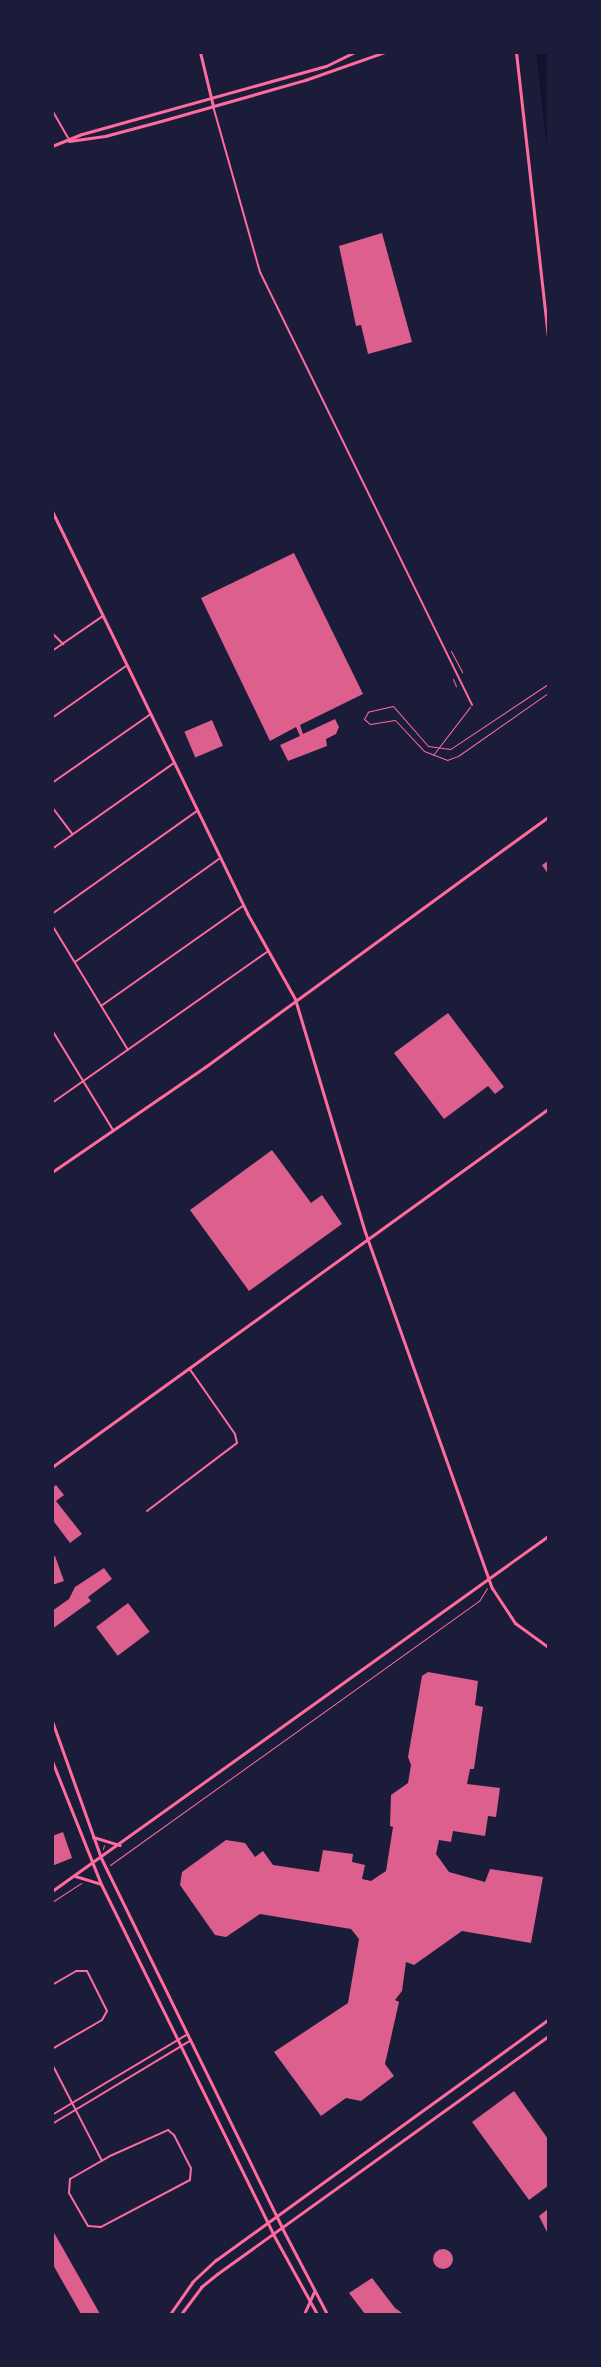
<!DOCTYPE html>
<style>
body{margin:0}
#map{position:relative;width:601px;height:2367px;overflow:hidden;background:#1b1b3a;font-family:"Fira Sans",sans-serif}
div>[style]{position:absolute}
[style*='--x']{left:calc(var(--x)*1px);top:calc(var(--y)*1px);width:calc(var(--w)*1px);rotate:calc(var(--a)*1deg)}
.water>*{inset:0;background:#12122b}
.building>*{inset:0;background:#dd5f8e;transform-origin:0 0}
.round{border-radius:50%}
.path>*{height:1px;margin:-0.5px;padding:0 0.5px;transform-origin:0.5px;border-radius:0.5px;background:#ff6b9d}
.service>*{height:1px;margin:-0.5px;padding:0 0.5px;transform-origin:0.5px;border-radius:0.5px;background:#ff6b9d}
.minor>*{height:2px;margin:-1px;padding:0 1px;transform-origin:1px;border-radius:1px;background:#ff6b9d}
.tertiary>*{height:3px;margin:-1.5px;padding:0 1.5px;transform-origin:1.5px;border-radius:1.5px;background:#ff6b9d}
.secondary>*{height:3px;margin:-1.5px;padding:0 1.5px;transform-origin:1.5px;border-radius:1.5px;background:#ff6b9d}
span{translate:-50% -50%;white-space:nowrap;text-align:center;line-height:1.15;-webkit-text-stroke:6px #1b1b3a;paint-order:stroke}
.frame{position:absolute;inset:0;border:54px solid #1b1b3a;pointer-events:none}
</style>
<div id="map">
<div class="water">
<div style="clip-path:polygon(536px 53px,548px 53px,548px 158px,537px 60px)"></div>
</div>
<div class="building">
<div style="clip-path:polygon(382px 233px,412px 342px,368px 354px,361px 325px,356px 326px,339px 246px)"></div>
<div style="clip-path:polygon(294px 553px,363px 694px,300px 725px,303px 734px,335px 719px,339px 727px,336px 734px,326px 739px,327px 746px,288px 761px,280px 745px,300px 736px,296px 727px,270px 741px,201px 598px)"></div>
<div style="left:212px;top:720px;width:28px;height:30px;rotate:67deg"></div>
<div style="clip-path:polygon(548px 861px,548px 874px,542px 865px)"></div>
<div style="clip-path:polygon(448px 1013px,504px 1087px,495px 1094px,488px 1086px,444px 1119px,394px 1053px)"></div>
<div style="clip-path:polygon(272px 1150px,311px 1203px,322px 1195px,342px 1224px,249px 1291px,190px 1210px)"></div>
<div style="clip-path:polygon(56px 1485px,64px 1495px,56px 1501px,82px 1534px,70px 1543px,52px 1519px,52px 1488px)"></div>
<div style="clip-path:polygon(55px 1556px,64px 1581px,52px 1585px,52px 1557px)"></div>
<div style="clip-path:polygon(104px 1568px,112px 1579px,88px 1597px,91px 1601px,52px 1629px,52px 1611px,69px 1599px,75px 1587px)"></div>
<div style="left:128px;top:1603px;width:36px;height:40px;rotate:53deg"></div>
<div style="clip-path:polygon(428px 1672px,478px 1681px,475px 1705px,483px 1707px,474px 1769px,470px 1769px,467px 1784px,500px 1788px,496px 1817px,488px 1816px,485px 1836px,453px 1831px,451px 1842px,439px 1840px,436px 1854px,449px 1872px,485px 1882px,490px 1869px,543px 1877px,531px 1943px,462px 1931px,414px 1965px,406px 1962px,402px 1991px,395px 2000px,399px 2002px,385px 2064px,394px 2076px,361px 2101px,346px 2098px,321px 2116px,274px 2052px,348px 2003px,359px 1939px,351px 1929px,260px 1914px,226px 1937px,215px 1935px,180px 1885px,182px 1872px,226px 1840px,245px 1843px,255px 1857px,263px 1851px,273px 1865px,319px 1872px,323px 1850px,353px 1854px,352px 1862px,365px 1865px,362px 1879px,371px 1881px,386px 1871px,393px 1827px,390px 1826px,391px 1795px,408px 1783px,411px 1765px,408px 1757px,422px 1676px)"></div>
<div style="clip-path:polygon(63px 1832px,72px 1858px,52px 1866px,52px 1836px)"></div>
<div style="clip-path:polygon(514px 2091px,548px 2139px,548px 2186px,529px 2200px,472px 2122px)"></div>
<div style="clip-path:polygon(548px 2209px,548px 2234px,539px 2216px)"></div>
<div style="clip-path:polygon(52px 2229px,100px 2314px,81px 2314px,52px 2263px)"></div>
<div class="round" style="left:433px;top:2249px;width:20px;height:20px"></div>
<div style="clip-path:polygon(372px 2278px,395px 2308px,402px 2313px,365px 2314px,349px 2293px)"></div>
</div>
<div class="path">
<div style="--x:451;--y:651;--w:24;--a:62"></div>
<div style="--x:453;--y:679;--w:8;--a:67"></div>
<div style="--x:103;--y:1849;--w:4;--a:-76"></div>
<div style="--x:110;--y:1865;--w:454;--a:-35.6"></div>
<div style="--x:479;--y:1601;--w:15;--a:-58"></div>
<div style="--x:52;--y:1902;--w:35;--a:-33"></div>
</div>
<div class="service">
<div style="--x:548;--y:684;--w:118;--a:146.4"></div>
<div style="--x:450;--y:749;--w:22;--a:-172"></div>
<div style="--x:428;--y:746;--w:53;--a:-131.2"></div>
<div style="--x:393;--y:706;--w:26;--a:167"></div>
<div style="--x:368;--y:712;--w:8;--a:120"></div>
<div style="--x:364;--y:719;--w:8;--a:40"></div>
<div style="--x:370;--y:724;--w:25;--a:-9"></div>
<div style="--x:395;--y:720;--w:42;--a:46.9"></div>
<div style="--x:424;--y:751;--w:25;--a:21"></div>
<div style="--x:447;--y:760;--w:12;--a:-20"></div>
<div style="--x:458;--y:756;--w:110;--a:-35"></div>
<div style="--x:433;--y:755;--w:61;--a:-52.4"></div>
</div>
<div class="minor">
<div style="--x:213;--y:106;--w:173;--a:74.2"></div>
<div style="--x:260;--y:272;--w:482;--a:63.9"></div>
<div style="--x:52;--y:110;--w:32;--a:60"></div>
<div style="--x:52;--y:633;--w:16;--a:45"></div>
<div style="--x:52;--y:651;--w:62;--a:-34.5"></div>
<div style="--x:52;--y:718;--w:90;--a:-35.1"></div>
<div style="--x:52;--y:783;--w:121;--a:-34.9"></div>
<div style="--x:52;--y:807;--w:34;--a:53"></div>
<div style="--x:52;--y:849;--w:149;--a:-35.2"></div>
<div style="--x:52;--y:914;--w:178;--a:-35.4"></div>
<div style="--x:52;--y:925;--w:146;--a:58.7"></div>
<div style="--x:75;--y:962;--w:177;--a:-35.6"></div>
<div style="--x:101;--y:1006;--w:174;--a:-35.2"></div>
<div style="--x:52;--y:1030;--w:117;--a:58.6"></div>
<div style="--x:52;--y:1103;--w:264;--a:-35.1"></div>
<div style="--x:147;--y:1511;--w:113;--a:-37.1"></div>
<div style="--x:237;--y:1443;--w:9;--a:-103"></div>
<div style="--x:235;--y:1434;--w:80;--a:-124.9"></div>
<div style="--x:52;--y:1985;--w:28;--a:-30"></div>
<div style="--x:76;--y:1971;--w:11;--a:0"></div>
<div style="--x:87;--y:1971;--w:45;--a:63.4"></div>
<div style="--x:107;--y:2011;--w:10;--a:119"></div>
<div style="--x:102;--y:2020;--w:58;--a:149.9"></div>
<div style="--x:52;--y:2064;--w:109;--a:62.7"></div>
<div style="--x:52;--y:2115;--w:156;--a:-30.8"></div>
<div style="--x:52;--y:2124;--w:162;--a:-31.1"></div>
<div style="--x:168;--y:2130;--w:8;--a:40"></div>
<div style="--x:174;--y:2135;--w:37;--a:63"></div>
<div style="--x:191;--y:2168;--w:12;--a:95"></div>
<div style="--x:190;--y:2180;--w:101;--a:152.2"></div>
<div style="--x:101;--y:2227;--w:13;--a:-176"></div>
<div style="--x:88;--y:2226;--w:38;--a:-120"></div>
<div style="--x:69;--y:2193;--w:14;--a:-86"></div>
<div style="--x:70;--y:2179;--w:46;--a:-29.9"></div>
<div style="--x:110;--y:2156;--w:64;--a:-24.1"></div>
</div>
<div class="tertiary">
<div style="--x:52;--y:511;--w:447;--a:64.1"></div>
<div style="--x:247;--y:913;--w:98;--a:60.8"></div>
<div style="--x:295;--y:999;--w:243;--a:73.3"></div>
<div style="--x:365;--y:1232;--w:378;--a:70.4"></div>
<div style="--x:492;--y:1588;--w:42;--a:56.7"></div>
<div style="--x:515;--y:1623;--w:41;--a:36"></div>
<div style="--x:52;--y:1172;--w:186;--a:-34.5"></div>
<div style="--x:205;--y:1067;--w:424;--a:-36.1"></div>
<div style="--x:52;--y:1467;--w:612;--a:-35.82"></div>
<div style="--x:52;--y:1891;--w:610;--a:-35.59"></div>
<div style="--x:282;--y:2228;--w:97;--a:62.4"></div>
<div style="--x:273;--y:2234;--w:91;--a:61.2"></div>
<div style="--x:304;--y:2314;--w:24;--a:-66"></div>
</div>
<div class="secondary">
<div style="--x:200;--y:52;--w:56;--a:76.5"></div>
<div style="--x:516;--y:52;--w:288;--a:83.6"></div>
<div style="--x:69;--y:141;--w:36;--a:-8"></div>
<div style="--x:105;--y:136;--w:58;--a:-15"></div>
<div style="--x:161;--y:121;--w:150;--a:-15.9"></div>
<div style="--x:305;--y:80;--w:85;--a:-19.3"></div>
<div style="--x:52;--y:146;--w:32;--a:-22"></div>
<div style="--x:82;--y:134;--w:253;--a:-15.6"></div>
<div style="--x:326;--y:66;--w:32;--a:-26"></div>
<div style="--x:52;--y:1721;--w:145;--a:70.3"></div>
<div style="--x:101;--y:1858;--w:412;--a:63.9"></div>
<div style="--x:52;--y:1761;--w:132;--a:68.3"></div>
<div style="--x:101;--y:1884;--w:390;--a:63.8"></div>
<div style="--x:93;--y:1837;--w:28;--a:17"></div>
<div style="--x:75;--y:1876;--w:27;--a:17"></div>
<div style="--x:170;--y:2314;--w:39;--a:-55"></div>
<div style="--x:192;--y:2282;--w:33;--a:-43"></div>
<div style="--x:216;--y:2260;--w:410;--a:-35.9"></div>
<div style="--x:181;--y:2314;--w:34;--a:-53"></div>
<div style="--x:201;--y:2287;--w:21;--a:-39"></div>
<div style="--x:217;--y:2274;--w:408;--a:-35.7"></div>
</div>
<div class="frame"></div>
</div>
